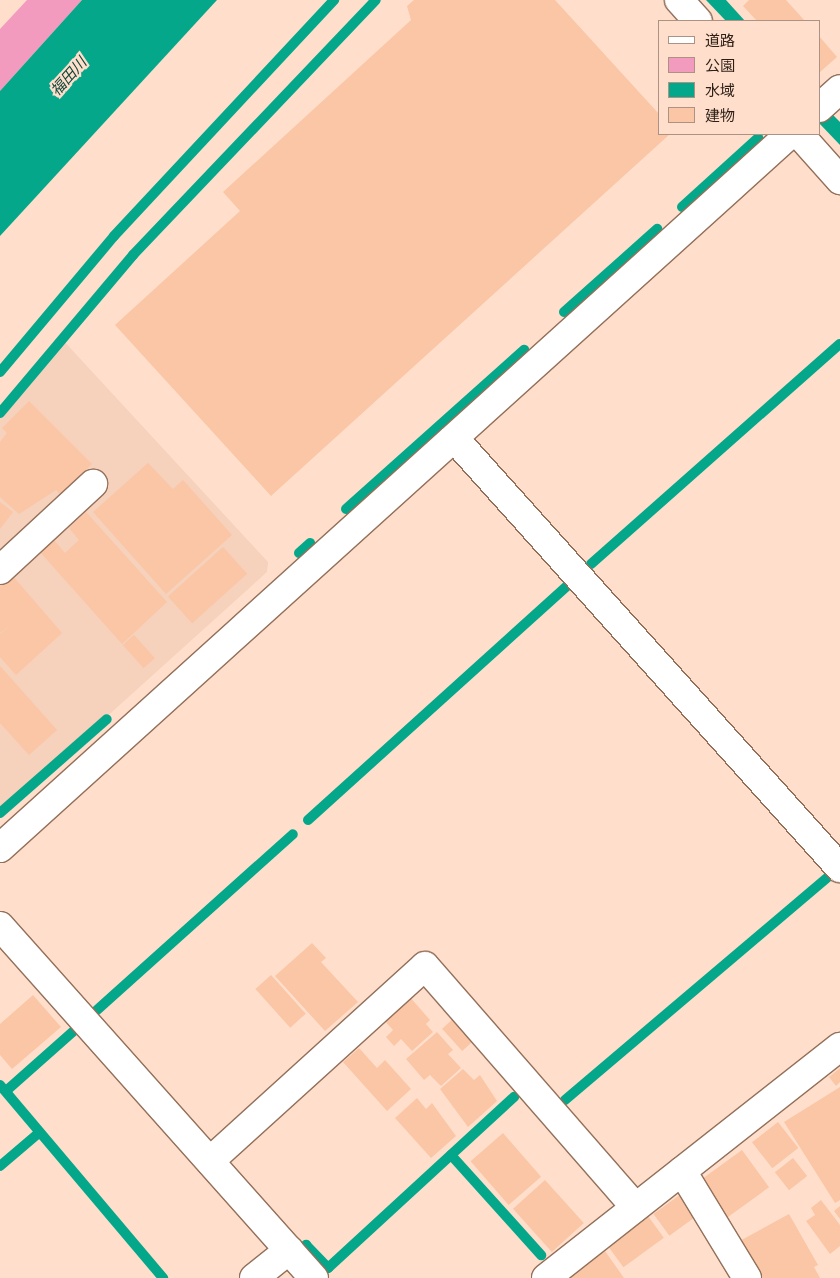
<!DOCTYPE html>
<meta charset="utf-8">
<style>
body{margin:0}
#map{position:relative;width:840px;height:1278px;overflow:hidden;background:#ffdfcc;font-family:"Roboto Condensed","Noto Sans JP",sans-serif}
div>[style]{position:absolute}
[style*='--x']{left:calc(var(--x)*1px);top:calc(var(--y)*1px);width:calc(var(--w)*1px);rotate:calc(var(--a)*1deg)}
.built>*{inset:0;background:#f6d1bb}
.green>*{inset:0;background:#f39bbf}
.water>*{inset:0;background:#05a78a}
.stream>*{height:10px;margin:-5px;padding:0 5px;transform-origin:5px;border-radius:5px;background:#05a78a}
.building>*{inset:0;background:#fac6a5;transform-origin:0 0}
.roads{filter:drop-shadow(1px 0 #93705a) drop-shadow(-1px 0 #93705a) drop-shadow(0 1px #93705a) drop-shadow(0 -1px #93705a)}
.minor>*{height:28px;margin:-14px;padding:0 14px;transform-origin:14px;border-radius:14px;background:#fff}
span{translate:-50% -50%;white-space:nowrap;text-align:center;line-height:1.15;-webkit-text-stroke:4.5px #ffdfcc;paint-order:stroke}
.water-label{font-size:15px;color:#0e473a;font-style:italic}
.legend{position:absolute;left:658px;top:20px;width:162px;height:115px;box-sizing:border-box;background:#ffdfcc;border:1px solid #ab9283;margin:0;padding:6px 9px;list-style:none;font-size:15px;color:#2d1f16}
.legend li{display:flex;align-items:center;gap:10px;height:25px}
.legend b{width:25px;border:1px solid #ab9283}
</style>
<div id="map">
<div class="built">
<div style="clip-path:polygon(61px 338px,268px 562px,267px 572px,0 813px,0 413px)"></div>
</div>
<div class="green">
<div style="clip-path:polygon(27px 0,82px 0,0 91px,0 29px)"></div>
</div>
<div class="water">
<div style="clip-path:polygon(82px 0,217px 0,0 236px,0 91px)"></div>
<div style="clip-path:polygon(706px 0,726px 0,745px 21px,726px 21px)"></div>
<div style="clip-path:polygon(819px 101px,840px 122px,840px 145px,819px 123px)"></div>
</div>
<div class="stream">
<div style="--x:682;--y:207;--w:103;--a:-42.2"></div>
<div style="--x:564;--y:312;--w:125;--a:-41.7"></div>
<div style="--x:0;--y:372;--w:177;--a:-50"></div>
<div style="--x:114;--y:236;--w:323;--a:-47"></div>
<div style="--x:0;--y:413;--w:207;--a:-49.9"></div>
<div style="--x:133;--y:255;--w:352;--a:-46.4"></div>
<div style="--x:346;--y:509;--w:239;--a:-41.8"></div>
<div style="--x:299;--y:553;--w:15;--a:-42"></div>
<div style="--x:591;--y:564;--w:332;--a:-41.5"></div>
<div style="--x:0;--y:813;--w:142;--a:-41.3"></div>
<div style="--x:308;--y:820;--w:348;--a:-42.1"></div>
<div style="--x:97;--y:1010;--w:263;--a:-41.9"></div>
<div style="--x:0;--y:1085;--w:253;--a:49.8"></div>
<div style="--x:6;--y:1091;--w:95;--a:-41.6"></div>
<div style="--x:565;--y:1100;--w:346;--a:-40.3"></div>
<div style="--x:451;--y:1155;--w:135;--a:48"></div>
<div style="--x:0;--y:1166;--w:52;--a:-40.4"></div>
<div style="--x:302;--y:1249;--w:6;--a:-45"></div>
<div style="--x:306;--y:1245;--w:32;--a:46"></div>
<div style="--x:328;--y:1268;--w:253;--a:-42.6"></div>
</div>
<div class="building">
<div style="clip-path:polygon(414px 0,555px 0,659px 114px,659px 134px,670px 134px,271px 496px,115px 325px,240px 211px,223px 192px,411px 20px,407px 6px)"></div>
<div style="clip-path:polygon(749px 0,786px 0,805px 21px,757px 21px,743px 6px)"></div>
<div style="clip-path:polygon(819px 36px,837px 57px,819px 73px)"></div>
<div style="clip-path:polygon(29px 401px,92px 464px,61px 495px,56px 490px,19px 514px,0 497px,0 442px,7px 433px,2px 428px)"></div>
<div style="clip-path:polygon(148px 463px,173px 489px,183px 480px,232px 535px,166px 594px,93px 512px)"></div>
<div style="clip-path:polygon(0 502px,13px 512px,0 529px)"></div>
<div style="clip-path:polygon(86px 512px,167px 602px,122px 644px,40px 552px,54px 540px,65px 553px,79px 540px,69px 528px)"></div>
<div style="left:223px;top:547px;width:36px;height:74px;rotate:48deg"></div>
<div style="clip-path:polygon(12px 575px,62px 633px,16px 675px,0 657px,0 634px,11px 625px,0 633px,0 586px)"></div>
<div style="left:134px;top:635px;width:31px;height:15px;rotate:48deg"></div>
<div style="clip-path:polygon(0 666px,57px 730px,29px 755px,0 723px)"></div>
<div style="clip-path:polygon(312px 943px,326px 958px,321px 962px,358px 1002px,325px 1031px,275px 976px)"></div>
<div style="left:271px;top:975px;width:52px;height:21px;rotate:48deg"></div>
<div style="clip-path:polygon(33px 995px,61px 1027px,12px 1069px,0 1055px,0 1024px)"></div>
<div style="clip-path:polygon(409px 996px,430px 1020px,426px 1024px,433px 1032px,412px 1051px,401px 1039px,394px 1046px,386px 1037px,393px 1030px,383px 1019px)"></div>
<div style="left:454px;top:1018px;width:30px;height:16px;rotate:48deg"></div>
<div style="clip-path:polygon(437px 1032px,453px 1050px,448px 1054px,461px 1068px,441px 1086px,430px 1075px,424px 1080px,406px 1059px)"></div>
<div style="clip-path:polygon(359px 1048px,377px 1068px,385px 1060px,411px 1089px,387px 1111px,343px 1062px)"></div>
<div style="clip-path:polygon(840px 1068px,840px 1082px,836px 1086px,829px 1077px)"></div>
<div style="clip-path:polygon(463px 1069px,474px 1080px,480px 1075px,497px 1101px,468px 1127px,440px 1089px)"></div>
<div style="clip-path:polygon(840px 1087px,840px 1200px,835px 1203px,784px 1122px)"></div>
<div style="clip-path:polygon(417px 1098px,426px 1109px,432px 1103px,456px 1136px,431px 1158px,395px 1118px)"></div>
<div style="left:778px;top:1122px;width:33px;height:33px;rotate:52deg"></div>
<div style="left:503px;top:1133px;width:58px;height:43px;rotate:49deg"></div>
<div style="left:742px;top:1150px;width:46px;height:55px;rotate:54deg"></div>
<div style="left:793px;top:1158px;width:23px;height:23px;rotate:52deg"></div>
<div style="left:545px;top:1180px;width:58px;height:43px;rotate:48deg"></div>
<div style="left:681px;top:1194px;width:27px;height:34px;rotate:54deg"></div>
<div style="clip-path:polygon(821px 1200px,840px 1225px,840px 1246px,830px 1254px,806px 1221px,815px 1215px,811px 1208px)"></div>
<div style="clip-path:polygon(840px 1206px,840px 1219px,834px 1211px)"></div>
<div style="clip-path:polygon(789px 1214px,818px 1265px,814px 1267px,820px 1278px,756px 1278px,736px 1243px)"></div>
<div style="left:648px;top:1216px;width:27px;height:50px;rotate:54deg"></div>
<div style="clip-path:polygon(605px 1251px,624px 1278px,567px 1278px)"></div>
</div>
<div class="roads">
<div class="minor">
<div style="--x:679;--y:0;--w:28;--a:48"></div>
<div style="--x:819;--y:108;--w:28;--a:-42"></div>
<div style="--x:799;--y:134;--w:62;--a:48.3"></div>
<div style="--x:454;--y:438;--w:578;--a:48.09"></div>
<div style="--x:0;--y:570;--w:127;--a:-42.8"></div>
<div style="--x:0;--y:848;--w:1065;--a:-42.11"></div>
<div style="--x:0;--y:926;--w:472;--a:48.3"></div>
<div style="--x:210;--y:1161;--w:290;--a:-42.2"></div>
<div style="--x:425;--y:966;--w:320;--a:48.9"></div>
<div style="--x:682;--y:1171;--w:125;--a:58.7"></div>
<div style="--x:254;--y:1278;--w:45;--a:-38.7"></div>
<div style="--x:546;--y:1278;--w:374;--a:-38.2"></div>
</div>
</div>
<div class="water-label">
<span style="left:69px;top:77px;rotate:-48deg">福田川</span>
</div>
<ul class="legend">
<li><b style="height:6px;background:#fff"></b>道路</li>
<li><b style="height:14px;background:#f39bbf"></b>公園</li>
<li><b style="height:14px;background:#05a78a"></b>水域</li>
<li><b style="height:14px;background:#fac6a5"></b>建物</li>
</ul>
</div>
